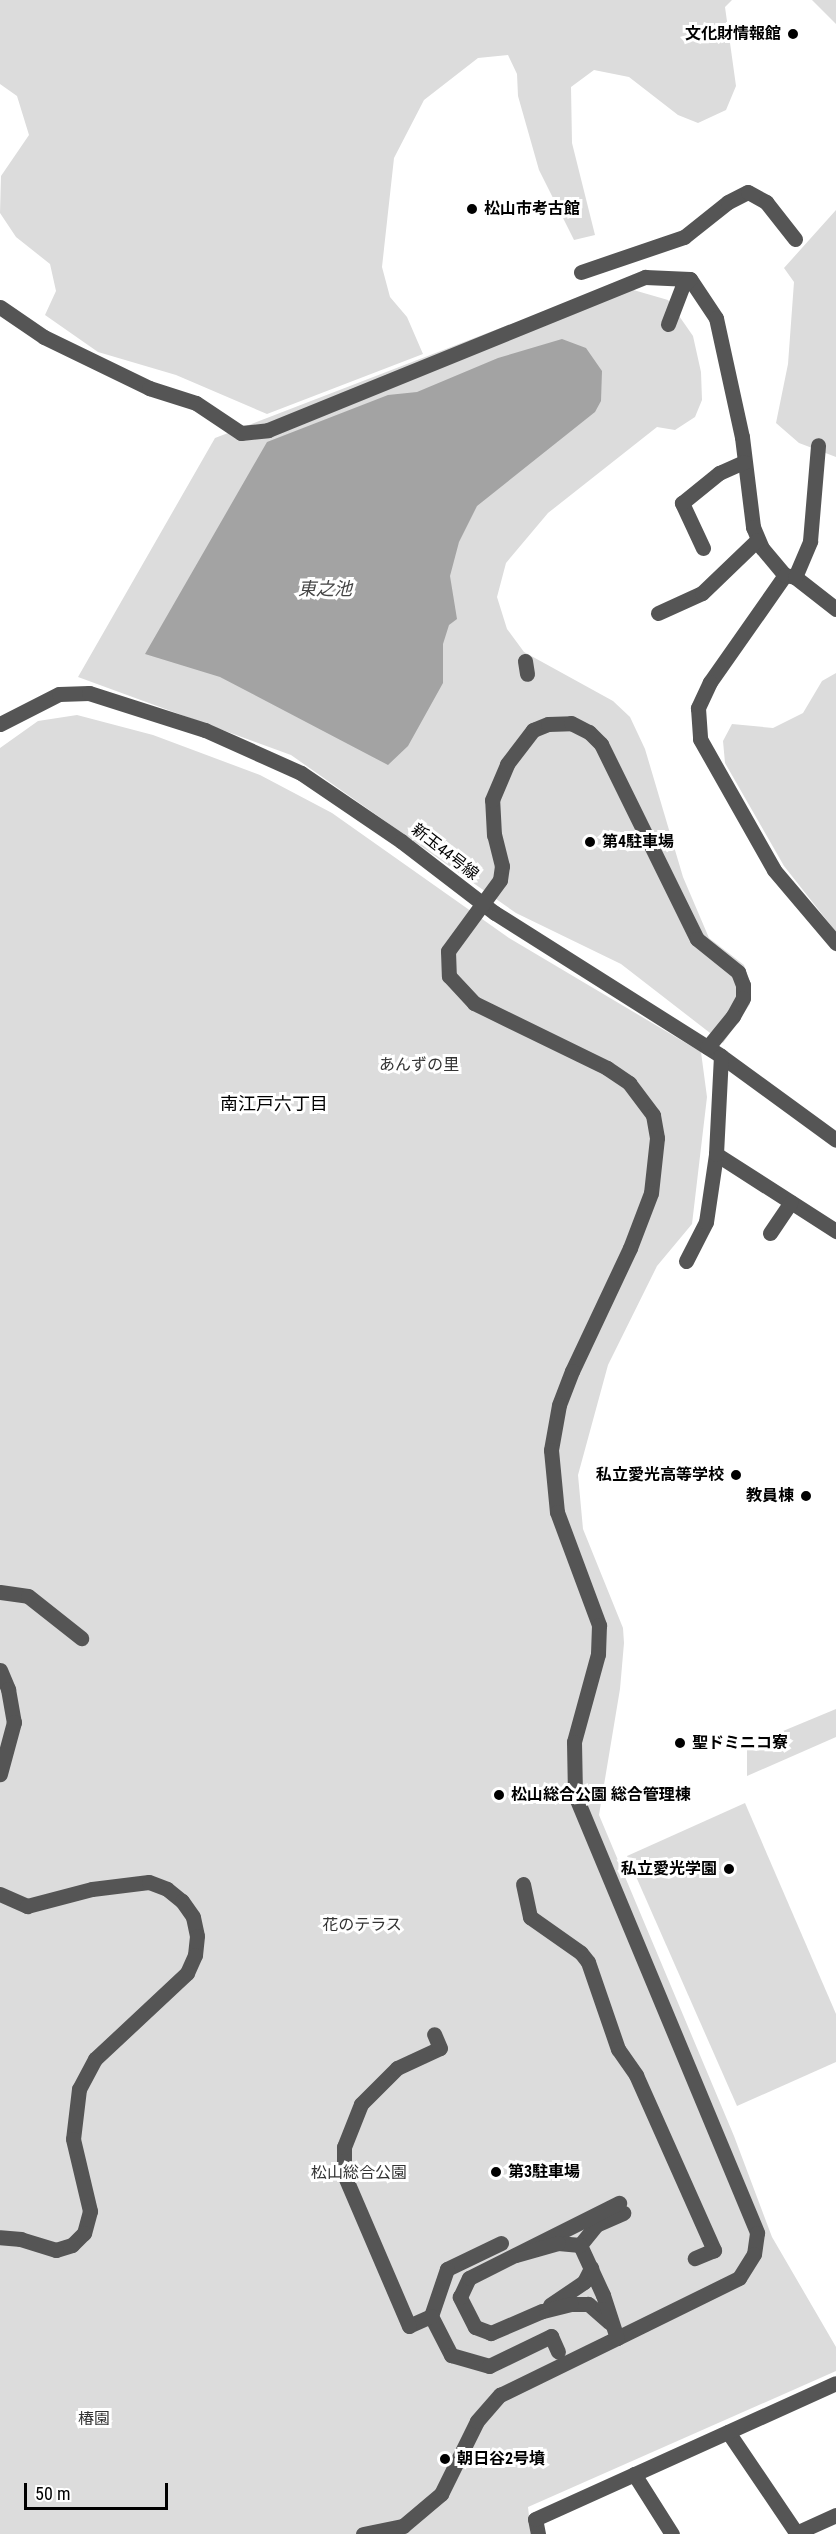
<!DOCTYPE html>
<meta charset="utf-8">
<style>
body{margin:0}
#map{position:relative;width:836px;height:2534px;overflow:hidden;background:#fff;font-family:"Roboto Condensed","Noto Sans JP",sans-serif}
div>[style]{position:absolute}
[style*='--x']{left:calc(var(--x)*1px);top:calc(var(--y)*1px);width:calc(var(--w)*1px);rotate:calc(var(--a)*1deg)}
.green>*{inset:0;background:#dcdcdc}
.water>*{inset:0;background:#a3a3a3}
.minor>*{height:15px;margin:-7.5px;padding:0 7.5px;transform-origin:7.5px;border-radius:7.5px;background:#555}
.minor-bridge>*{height:15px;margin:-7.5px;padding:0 7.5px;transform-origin:7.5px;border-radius:7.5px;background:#555}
.dots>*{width:16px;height:16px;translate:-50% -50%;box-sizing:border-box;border:3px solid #fff;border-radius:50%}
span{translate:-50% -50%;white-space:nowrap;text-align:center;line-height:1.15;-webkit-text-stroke:6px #fff;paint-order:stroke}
.poi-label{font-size:16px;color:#000;font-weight:700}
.right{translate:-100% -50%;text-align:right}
.left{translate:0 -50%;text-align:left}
.street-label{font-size:16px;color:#000}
.park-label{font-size:16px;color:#333}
.water-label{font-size:18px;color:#444;font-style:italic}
.neighbourhood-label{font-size:18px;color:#000}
.scale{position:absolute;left:24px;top:2483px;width:144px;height:27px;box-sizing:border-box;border:3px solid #000;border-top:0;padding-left:8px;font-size:18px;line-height:21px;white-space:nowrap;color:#000;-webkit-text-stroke:4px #fff;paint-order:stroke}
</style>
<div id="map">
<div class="green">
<div style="clip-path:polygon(0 0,732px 0,725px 7px,736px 86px,726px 110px,698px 123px,678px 115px,629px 77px,594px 70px,571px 87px,572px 143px,595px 235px,574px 240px,539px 170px,518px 96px,517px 74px,508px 55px,478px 58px,424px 100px,394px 158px,382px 267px,390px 297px,407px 317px,423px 354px,267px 414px,176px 375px,98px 352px,45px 315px,56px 291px,50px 264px,16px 237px,0 213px,1px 176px,29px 135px,17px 96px,0 84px)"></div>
<div style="clip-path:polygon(812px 0,836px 0,836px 24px)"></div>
<div style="clip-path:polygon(836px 210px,836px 457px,799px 443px,776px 423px,788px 364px,794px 282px,784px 268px)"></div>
<div style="clip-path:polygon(623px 287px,668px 300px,693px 336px,701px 372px,702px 400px,695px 417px,675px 430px,657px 427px,548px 513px,506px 563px,497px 597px,507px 629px,524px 652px,613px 701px,630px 717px,645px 749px,683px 877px,709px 938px,744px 965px,750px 983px,750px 1004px,723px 1043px,621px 964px,516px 913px,291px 755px,78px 677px,215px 438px,508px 325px)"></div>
<div style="clip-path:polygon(836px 673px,836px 932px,784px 866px,725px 763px,723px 741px,732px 724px,773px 728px,803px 713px,822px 681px)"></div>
<div style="clip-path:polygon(77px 715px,153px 735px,260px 775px,332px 813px,509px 938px,701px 1052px,707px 1097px,692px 1224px,657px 1266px,608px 1365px,578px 1475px,583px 1529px,623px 1628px,624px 1643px,620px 1689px,599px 1815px,734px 2136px,772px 2237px,836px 2347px,836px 2371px,528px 2507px,531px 2534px,0 2534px,0 748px,38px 721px)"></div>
<div style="clip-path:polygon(836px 1709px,836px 1737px,747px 1776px,747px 1746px)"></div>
<div style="clip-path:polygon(745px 1803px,836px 2014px,836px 2062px,737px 2106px,627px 1856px)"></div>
</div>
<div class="water">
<div style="clip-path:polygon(562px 339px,586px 348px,602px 371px,601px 401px,595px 412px,477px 506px,459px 542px,450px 576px,457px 619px,449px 625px,443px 644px,443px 683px,408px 746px,388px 765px,220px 677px,145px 654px,267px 442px,388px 395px,417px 392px,498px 358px)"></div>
</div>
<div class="minor">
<div style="--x:581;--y:272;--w:109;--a:-18.8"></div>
<div style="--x:684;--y:237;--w:56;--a:-38.5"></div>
<div style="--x:728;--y:202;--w:22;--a:-27"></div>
<div style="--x:748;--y:192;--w:21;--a:29"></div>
<div style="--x:766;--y:202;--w:47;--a:51.9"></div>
<div style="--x:0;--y:307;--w:53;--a:34.3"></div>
<div style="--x:44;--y:337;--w:117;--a:25.9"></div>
<div style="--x:149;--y:388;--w:49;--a:17.7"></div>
<div style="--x:196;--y:403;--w:54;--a:33.7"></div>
<div style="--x:241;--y:433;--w:27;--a:-6"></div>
<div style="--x:268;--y:430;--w:407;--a:-22.1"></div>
<div style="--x:645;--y:277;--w:45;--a:2.5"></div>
<div style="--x:690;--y:279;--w:47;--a:56.3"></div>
<div style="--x:716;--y:318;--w:122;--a:77.7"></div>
<div style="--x:742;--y:437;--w:91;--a:83"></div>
<div style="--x:753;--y:527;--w:23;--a:67"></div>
<div style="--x:762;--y:548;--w:35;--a:50"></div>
<div style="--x:785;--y:575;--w:131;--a:125"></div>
<div style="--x:710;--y:682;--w:29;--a:115"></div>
<div style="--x:698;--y:708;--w:31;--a:86"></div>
<div style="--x:700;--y:739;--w:150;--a:60.5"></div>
<div style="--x:774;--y:870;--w:96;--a:49.7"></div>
<div style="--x:668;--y:324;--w:40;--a:-69"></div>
<div style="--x:682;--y:287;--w:11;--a:-45"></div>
<div style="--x:703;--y:548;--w:50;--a:-115"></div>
<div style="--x:682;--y:503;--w:48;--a:-39"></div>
<div style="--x:719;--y:473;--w:27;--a:-24"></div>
<div style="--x:785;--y:575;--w:10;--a:11"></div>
<div style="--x:795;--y:577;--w:52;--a:38"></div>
<div style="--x:795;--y:577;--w:39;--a:-67"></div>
<div style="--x:810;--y:541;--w:96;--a:-85.2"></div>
<div style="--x:658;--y:613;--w:48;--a:-24.4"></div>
<div style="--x:702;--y:593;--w:76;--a:-43.9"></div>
<div style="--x:525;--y:661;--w:13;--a:81"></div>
<div style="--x:0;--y:724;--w:66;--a:-27"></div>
<div style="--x:59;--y:694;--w:30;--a:-2"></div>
<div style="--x:89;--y:693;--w:122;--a:17.7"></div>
<div style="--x:205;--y:730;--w:105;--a:24.1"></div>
<div style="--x:301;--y:773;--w:121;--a:34.2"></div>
<div style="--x:401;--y:841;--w:118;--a:37.5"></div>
<div style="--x:495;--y:913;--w:267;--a:32.3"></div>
<div style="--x:721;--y:1056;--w:142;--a:36.1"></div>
<div style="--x:500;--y:880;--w:14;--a:-82"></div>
<div style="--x:502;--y:866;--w:32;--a:-104"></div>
<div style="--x:494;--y:835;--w:35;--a:-93"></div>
<div style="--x:492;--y:800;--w:39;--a:-67"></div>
<div style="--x:507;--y:764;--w:43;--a:-52.6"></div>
<div style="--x:533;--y:730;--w:16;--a:-22"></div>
<div style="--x:548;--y:724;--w:23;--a:-2"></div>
<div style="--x:571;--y:723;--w:20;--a:27"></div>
<div style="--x:589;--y:732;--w:17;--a:45"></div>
<div style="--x:601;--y:744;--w:217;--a:63.8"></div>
<div style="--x:697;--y:939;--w:53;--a:38.8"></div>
<div style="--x:738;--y:972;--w:14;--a:69"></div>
<div style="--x:743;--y:985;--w:13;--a:90"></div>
<div style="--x:743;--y:998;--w:21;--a:119"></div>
<div style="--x:733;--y:1016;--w:40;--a:129"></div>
<div style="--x:448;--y:951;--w:25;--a:88"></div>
<div style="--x:449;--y:976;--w:37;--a:47"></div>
<div style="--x:474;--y:1003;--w:148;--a:26"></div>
<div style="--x:607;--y:1068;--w:27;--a:34"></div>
<div style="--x:629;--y:1083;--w:40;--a:53"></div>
<div style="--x:653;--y:1115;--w:23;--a:80"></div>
<div style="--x:657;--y:1138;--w:55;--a:96.2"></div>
<div style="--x:651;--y:1193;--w:59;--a:110.9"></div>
<div style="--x:630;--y:1248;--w:136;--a:115.2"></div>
<div style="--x:572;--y:1371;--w:36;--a:111"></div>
<div style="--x:559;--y:1405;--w:46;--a:100.1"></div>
<div style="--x:551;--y:1450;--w:62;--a:84.5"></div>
<div style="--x:557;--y:1512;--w:121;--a:69.6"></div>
<div style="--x:599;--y:1625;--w:29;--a:92"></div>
<div style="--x:598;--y:1654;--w:91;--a:105.3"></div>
<div style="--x:574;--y:1742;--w:53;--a:88.9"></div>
<div style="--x:575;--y:1795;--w:474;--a:67.4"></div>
<div style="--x:757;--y:2233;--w:21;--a:98"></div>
<div style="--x:754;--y:2254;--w:28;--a:122"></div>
<div style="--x:739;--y:2278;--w:136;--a:153.8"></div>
<div style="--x:716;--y:1154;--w:143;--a:32.7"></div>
<div style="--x:770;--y:1233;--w:37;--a:-56"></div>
<div style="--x:686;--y:1261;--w:44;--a:-62.9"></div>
<div style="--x:706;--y:1222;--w:69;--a:-81.6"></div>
<div style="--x:716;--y:1154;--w:98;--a:-87.1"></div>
<div style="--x:0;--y:1592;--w:28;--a:8"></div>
<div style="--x:28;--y:1596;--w:68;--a:38.4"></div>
<div style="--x:0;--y:1670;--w:21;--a:67"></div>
<div style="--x:8;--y:1689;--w:34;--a:80"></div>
<div style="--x:14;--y:1722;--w:54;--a:105.1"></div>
<div style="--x:523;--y:1884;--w:34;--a:78"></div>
<div style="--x:530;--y:1917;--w:62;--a:35.2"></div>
<div style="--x:581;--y:1953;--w:11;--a:52"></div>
<div style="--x:588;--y:1962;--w:92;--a:71"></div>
<div style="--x:618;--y:2049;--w:32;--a:55"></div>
<div style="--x:636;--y:2075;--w:192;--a:66"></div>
<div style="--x:714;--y:2250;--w:21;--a:157"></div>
<div style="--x:0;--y:1894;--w:30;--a:24"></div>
<div style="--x:27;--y:1906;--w:67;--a:-14.7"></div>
<div style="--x:92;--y:1889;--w:57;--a:-7"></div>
<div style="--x:149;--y:1882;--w:19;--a:21"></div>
<div style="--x:167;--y:1889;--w:19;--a:39"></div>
<div style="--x:182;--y:1901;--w:19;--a:55"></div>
<div style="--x:193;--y:1917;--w:19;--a:78"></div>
<div style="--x:197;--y:1936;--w:19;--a:96"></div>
<div style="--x:195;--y:1955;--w:20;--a:114"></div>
<div style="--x:187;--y:1973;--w:126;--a:136.9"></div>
<div style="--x:95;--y:2059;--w:34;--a:118"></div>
<div style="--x:79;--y:2089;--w:50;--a:96.8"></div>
<div style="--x:73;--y:2139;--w:74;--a:76.7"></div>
<div style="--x:90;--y:2211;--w:23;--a:105"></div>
<div style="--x:84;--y:2233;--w:17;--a:135"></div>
<div style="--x:72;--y:2245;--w:17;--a:163"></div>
<div style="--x:56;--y:2250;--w:37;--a:-163"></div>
<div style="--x:21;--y:2239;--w:21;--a:-175"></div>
<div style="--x:501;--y:2243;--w:60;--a:154.3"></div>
<div style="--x:447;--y:2269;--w:50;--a:108.8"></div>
<div style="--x:431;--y:2316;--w:44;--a:62.9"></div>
<div style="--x:451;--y:2355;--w:40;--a:16"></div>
<div style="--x:489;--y:2366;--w:69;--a:-25.8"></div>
<div style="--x:551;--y:2336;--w:17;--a:66"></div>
<div style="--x:580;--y:2245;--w:26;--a:-51"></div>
<div style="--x:596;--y:2225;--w:30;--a:-24"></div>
<div style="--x:550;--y:2305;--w:41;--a:-34.1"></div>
<div style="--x:584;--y:2282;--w:16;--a:-63"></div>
<div style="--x:431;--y:2316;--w:24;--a:156"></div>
<div style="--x:409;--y:2326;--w:165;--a:-113.2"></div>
<div style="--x:344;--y:2174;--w:27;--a:-90"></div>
<div style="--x:344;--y:2147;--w:46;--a:-68.4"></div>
<div style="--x:361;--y:2104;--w:51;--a:-45"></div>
<div style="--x:397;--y:2068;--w:47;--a:-24.9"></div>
<div style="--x:440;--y:2048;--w:15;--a:-113"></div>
<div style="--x:609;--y:2322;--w:28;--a:-139"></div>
<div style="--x:588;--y:2304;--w:17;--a:180"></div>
<div style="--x:571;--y:2304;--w:30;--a:166"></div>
<div style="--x:542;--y:2311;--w:56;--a:156.7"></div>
<div style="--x:491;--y:2333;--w:17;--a:-159"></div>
<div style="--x:475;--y:2327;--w:34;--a:-117"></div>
<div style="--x:460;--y:2297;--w:21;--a:-65"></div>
<div style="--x:469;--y:2278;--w:168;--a:-26.6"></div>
<div style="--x:728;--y:2432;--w:123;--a:55.9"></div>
<div style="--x:634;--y:2474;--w:71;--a:57.7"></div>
<div style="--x:796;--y:2533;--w:44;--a:-24.2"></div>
<div style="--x:363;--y:2534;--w:41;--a:-11.3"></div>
<div style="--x:403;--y:2526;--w:50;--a:-40.1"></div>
<div style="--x:441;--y:2494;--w:81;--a:-63.7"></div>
<div style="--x:477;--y:2421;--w:35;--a:-49"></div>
<div style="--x:500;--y:2395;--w:130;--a:-26"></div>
<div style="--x:617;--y:2338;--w:45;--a:-108"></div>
<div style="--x:603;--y:2295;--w:55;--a:-114.7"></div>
<div style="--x:580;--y:2245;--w:22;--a:-175"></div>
<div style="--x:558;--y:2243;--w:44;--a:164.1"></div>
<div style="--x:538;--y:2534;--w:15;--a:-101"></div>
<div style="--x:535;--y:2519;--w:330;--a:-24.3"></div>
</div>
<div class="minor-bridge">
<div style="--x:448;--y:951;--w:88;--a:-53.8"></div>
</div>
<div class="dots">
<div style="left:793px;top:34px;background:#000"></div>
<div style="left:472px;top:209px;background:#000"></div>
<div style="left:590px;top:842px;background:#000"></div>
<div style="left:736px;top:1475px;background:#000"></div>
<div style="left:806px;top:1496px;background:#000"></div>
<div style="left:680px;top:1743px;background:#000"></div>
<div style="left:499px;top:1795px;background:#000"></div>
<div style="left:729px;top:1869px;background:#000"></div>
<div style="left:496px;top:2172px;background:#000"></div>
<div style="left:445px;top:2459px;background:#000"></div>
</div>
<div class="poi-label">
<span class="right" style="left:781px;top:34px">文化財情報館</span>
<span class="left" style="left:484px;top:209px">松山市考古館</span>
<span class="left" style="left:602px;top:842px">第4駐車場</span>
<span class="right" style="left:724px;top:1475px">私立愛光高等学校</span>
<span class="right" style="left:794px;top:1496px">教員棟</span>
<span class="left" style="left:692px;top:1743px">聖ドミニコ寮</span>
<span class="left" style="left:511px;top:1795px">松山総合公園 総合管理棟</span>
<span class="right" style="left:717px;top:1869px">私立愛光学園</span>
<span class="left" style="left:508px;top:2172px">第3駐車場</span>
<span class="left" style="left:457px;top:2459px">朝日谷2号墳</span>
</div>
<div class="street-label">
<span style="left:445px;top:852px;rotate:38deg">新玉44号線</span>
</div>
<div class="park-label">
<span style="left:419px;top:1065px">あんずの里</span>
<span style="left:362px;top:1925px">花のテラス</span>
<span style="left:359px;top:2173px">松山総合公園</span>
<span style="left:94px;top:2419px">椿園</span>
</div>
<div class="water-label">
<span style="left:325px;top:589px">東之池</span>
</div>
<div class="neighbourhood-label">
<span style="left:274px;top:1104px">南江戸六丁目</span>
</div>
<div class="scale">50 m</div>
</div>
